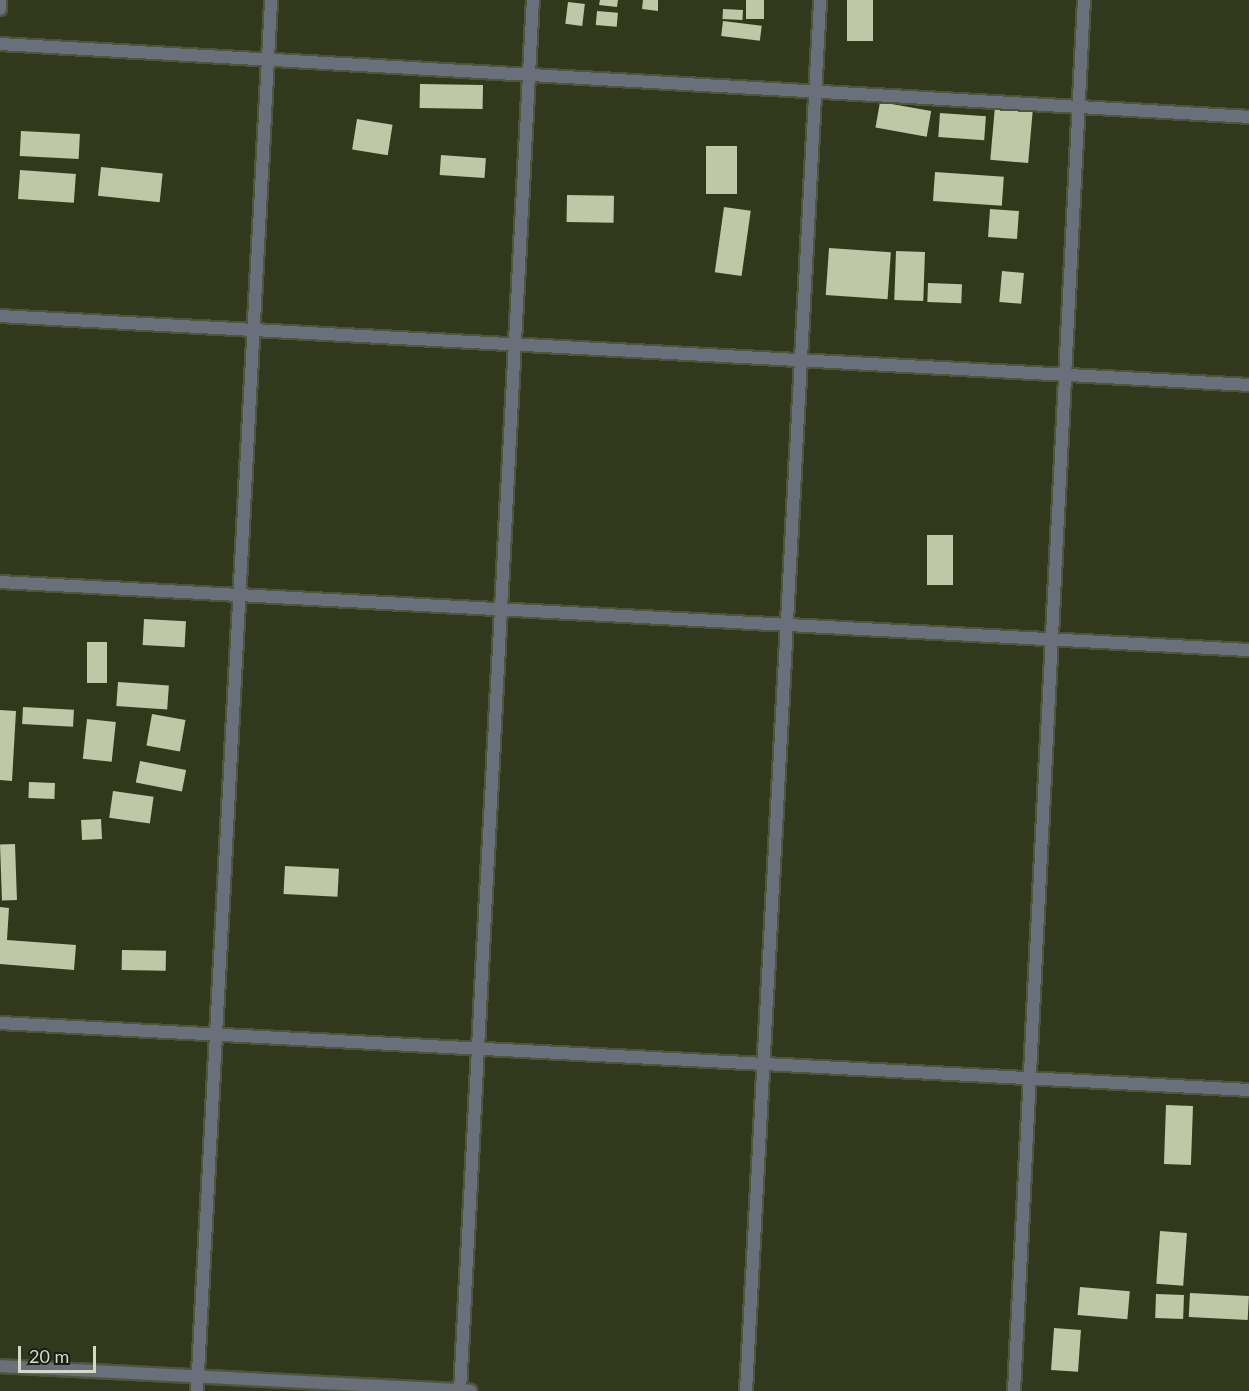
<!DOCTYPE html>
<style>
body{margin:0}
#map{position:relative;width:1249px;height:1391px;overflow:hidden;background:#32381c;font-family:Lato,sans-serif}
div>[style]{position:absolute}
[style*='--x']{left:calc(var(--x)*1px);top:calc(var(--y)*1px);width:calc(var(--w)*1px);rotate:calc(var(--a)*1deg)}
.building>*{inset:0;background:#bec7a6;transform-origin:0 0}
.roads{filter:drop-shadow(2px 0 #4f553b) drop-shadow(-2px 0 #4f553b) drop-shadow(0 2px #4f553b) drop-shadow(0 -2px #4f553b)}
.minor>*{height:12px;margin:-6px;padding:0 6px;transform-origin:6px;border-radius:6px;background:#6a6f7c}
.tertiary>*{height:12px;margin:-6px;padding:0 6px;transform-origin:6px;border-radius:6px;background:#6a6f7c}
span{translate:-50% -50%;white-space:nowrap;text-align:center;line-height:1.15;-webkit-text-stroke:6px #1b1e12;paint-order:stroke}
.scale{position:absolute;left:18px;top:1346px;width:78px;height:27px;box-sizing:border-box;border:3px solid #d4d9c8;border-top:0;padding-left:8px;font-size:18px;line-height:21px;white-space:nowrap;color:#d4d9c8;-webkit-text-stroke:4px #1b1e12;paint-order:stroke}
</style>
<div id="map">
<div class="building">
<div style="clip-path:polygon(600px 0,618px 0,617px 7px,599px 5px)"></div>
<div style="clip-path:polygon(643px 0,658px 0,658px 11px,642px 9px)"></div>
<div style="left:746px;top:0;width:18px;height:19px"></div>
<div style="left:847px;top:0;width:26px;height:41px"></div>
<div style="left:568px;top:2px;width:17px;height:22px;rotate:7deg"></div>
<div style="left:723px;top:9px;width:20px;height:10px;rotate:3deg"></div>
<div style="left:597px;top:11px;width:21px;height:14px;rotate:5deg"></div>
<div style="left:723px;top:21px;width:39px;height:15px;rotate:7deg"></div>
<div style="left:420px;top:84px;width:63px;height:24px;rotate:1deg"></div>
<div style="left:880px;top:102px;width:52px;height:26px;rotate:10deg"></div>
<div style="left:995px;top:106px;width:38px;height:54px;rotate:5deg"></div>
<div style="left:940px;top:113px;width:46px;height:24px;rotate:4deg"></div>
<div style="left:357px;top:119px;width:36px;height:31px;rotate:9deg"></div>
<div style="left:21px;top:131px;width:59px;height:25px;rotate:3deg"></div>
<div style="left:706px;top:146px;width:31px;height:48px"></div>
<div style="left:441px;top:155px;width:45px;height:20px;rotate:4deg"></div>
<div style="left:101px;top:167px;width:62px;height:29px;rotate:6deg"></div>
<div style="left:20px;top:170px;width:56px;height:29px;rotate:4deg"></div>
<div style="left:935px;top:172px;width:69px;height:29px;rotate:4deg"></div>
<div style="left:567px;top:195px;width:47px;height:27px;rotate:1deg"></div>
<div style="left:724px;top:207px;width:27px;height:66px;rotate:8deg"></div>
<div style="left:990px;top:209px;width:29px;height:28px;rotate:4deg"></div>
<div style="left:829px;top:248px;width:62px;height:47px;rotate:4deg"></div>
<div style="left:896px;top:251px;width:29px;height:49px;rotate:2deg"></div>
<div style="left:1002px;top:271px;width:22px;height:31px;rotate:5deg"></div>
<div style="left:928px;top:283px;width:34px;height:19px;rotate:2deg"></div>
<div style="left:927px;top:535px;width:26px;height:50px"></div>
<div style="left:144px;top:619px;width:42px;height:26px;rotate:3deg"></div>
<div style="left:87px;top:642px;width:20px;height:41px"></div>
<div style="left:118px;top:682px;width:51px;height:24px;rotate:4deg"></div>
<div style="left:23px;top:707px;width:51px;height:17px;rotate:3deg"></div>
<div style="clip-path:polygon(0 710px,16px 711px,12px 781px,0 780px)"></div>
<div style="left:152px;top:714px;width:34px;height:32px;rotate:10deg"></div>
<div style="left:87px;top:719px;width:29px;height:40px;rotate:6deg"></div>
<div style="left:140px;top:761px;width:47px;height:22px;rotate:11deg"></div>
<div style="left:29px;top:782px;width:26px;height:16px;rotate:2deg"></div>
<div style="left:113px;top:791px;width:41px;height:27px;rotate:8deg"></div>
<div style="left:101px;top:819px;width:20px;height:20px;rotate:87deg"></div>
<div style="left:15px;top:844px;width:56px;height:15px;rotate:88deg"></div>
<div style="left:285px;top:866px;width:54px;height:28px;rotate:3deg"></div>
<div style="clip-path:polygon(0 907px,9px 908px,7px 940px,76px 945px,74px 970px,0 964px)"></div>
<div style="left:122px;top:950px;width:44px;height:20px;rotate:1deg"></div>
<div style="left:1166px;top:1105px;width:27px;height:59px;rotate:2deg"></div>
<div style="left:1160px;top:1231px;width:27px;height:53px;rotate:4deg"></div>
<div style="left:1080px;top:1287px;width:50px;height:28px;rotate:5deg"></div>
<div style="left:1190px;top:1293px;width:59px;height:24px;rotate:3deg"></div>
<div style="left:1156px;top:1294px;width:28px;height:24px;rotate:2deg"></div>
<div style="left:1054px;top:1328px;width:27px;height:42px;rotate:4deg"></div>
</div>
<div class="roads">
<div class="minor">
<div style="--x:0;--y:9;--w:9;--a:-90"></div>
<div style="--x:0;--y:44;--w:1251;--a:3.34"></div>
<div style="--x:0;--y:316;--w:1251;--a:3.16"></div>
<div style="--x:0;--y:582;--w:1251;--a:3.12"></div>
<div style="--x:0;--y:1023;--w:1251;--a:3.07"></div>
<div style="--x:0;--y:1366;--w:471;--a:3"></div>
<div style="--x:197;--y:1391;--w:1393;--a:-86.95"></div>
<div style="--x:746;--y:1391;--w:1393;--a:-86.95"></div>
<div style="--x:1014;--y:1391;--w:1393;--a:-87.12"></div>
</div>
<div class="tertiary">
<div style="--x:460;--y:1391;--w:1393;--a:-87"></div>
</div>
</div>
<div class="scale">20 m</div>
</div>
